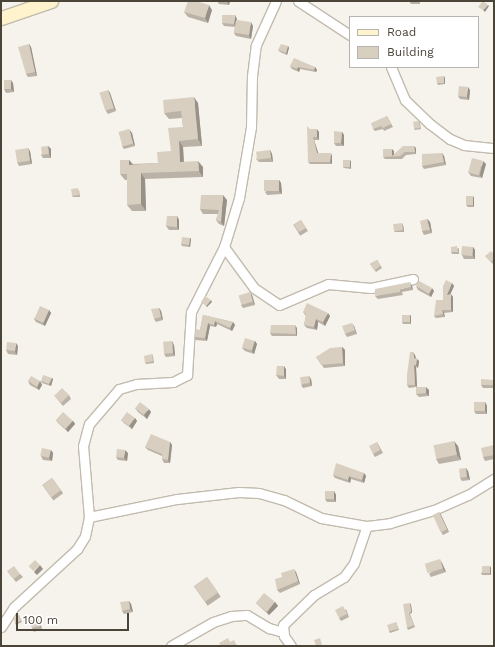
<!DOCTYPE html>
<style>
body{margin:0}
#map{position:relative;width:495px;height:647px;overflow:hidden;background:#f6f3ec;font-family:"Work Sans",sans-serif}
div>[style]{position:absolute}
[style*='--x']{left:calc(var(--x)*1px);top:calc(var(--y)*1px);width:calc(var(--w)*1px);rotate:calc(var(--a)*1deg)}
.roads{filter:drop-shadow(1px 0 #c2bbae) drop-shadow(-1px 0 #c2bbae) drop-shadow(0 1px #c2bbae) drop-shadow(0 -1px #c2bbae)}
.minor>*{height:9px;margin:-4.5px;padding:0 4.5px;transform-origin:4.5px;border-radius:4.5px;background:#fff}
.secondary>*{height:13px;margin:-6.5px;padding:0 6.5px;transform-origin:6.5px;border-radius:6.5px;background:#fff3cd}
.wall>*{inset:0;background:#bab2a6;transform-origin:0 0}
.shaded-wall>*{inset:0;background:#979187}
.building>*{inset:0;background:#d8cfc1;transform-origin:0 0}
span{translate:-50% -50%;white-space:nowrap;text-align:center;line-height:1.15;-webkit-text-stroke:3px #fff;paint-order:stroke}
.frame{position:absolute;inset:0;border:2px solid #4b4439;pointer-events:none}
.legend{position:absolute;left:349px;top:16px;width:130px;height:52px;box-sizing:border-box;background:#fff;border:1px solid #b7b4b0;margin:0;padding:5px 7px;list-style:none;font-size:12px;color:#4b4439}
.legend li{display:flex;align-items:center;gap:8px;height:20px}
.legend b{width:20px;border:1px solid #b7b4b0}
.scale{position:absolute;left:16px;top:613px;width:113px;height:18px;box-sizing:border-box;border:2px solid #4b4439;border-top:0;padding-left:5px;font-size:12px;line-height:14px;white-space:nowrap;color:#4b4439;-webkit-text-stroke:3px #fff;paint-order:stroke}
</style>
<div id="map">
<div class="roads">
<div class="minor">
<div style="--x:298;--y:1;--w:62;--a:33.2"></div>
<div style="--x:391;--y:67;--w:36;--a:67"></div>
<div style="--x:405;--y:100;--w:35;--a:44"></div>
<div style="--x:430;--y:124;--w:25;--a:37"></div>
<div style="--x:450;--y:139;--w:15;--a:23"></div>
<div style="--x:464;--y:145;--w:30;--a:6"></div>
<div style="--x:224;--y:247;--w:51;--a:53.8"></div>
<div style="--x:254;--y:288;--w:30;--a:34"></div>
<div style="--x:279;--y:305;--w:53;--a:-23.2"></div>
<div style="--x:328;--y:284;--w:43;--a:5.3"></div>
<div style="--x:371;--y:288;--w:43;--a:-12.1"></div>
<div style="--x:89;--y:517;--w:90;--a:-11.6"></div>
<div style="--x:177;--y:499;--w:62;--a:-6.4"></div>
<div style="--x:239;--y:492;--w:20;--a:3"></div>
<div style="--x:259;--y:493;--w:26;--a:16"></div>
<div style="--x:284;--y:500;--w:41;--a:25.9"></div>
<div style="--x:321;--y:518;--w:47;--a:9.9"></div>
<div style="--x:367;--y:526;--w:23;--a:-7"></div>
<div style="--x:390;--y:523;--w:46;--a:-16.5"></div>
<div style="--x:434;--y:510;--w:37;--a:-24"></div>
<div style="--x:468;--y:495;--w:31;--a:-32"></div>
<div style="--x:1;--y:627;--w:24;--a:-57"></div>
<div style="--x:14;--y:607;--w:86;--a:-42.6"></div>
<div style="--x:77;--y:549;--w:15;--a:-58"></div>
<div style="--x:85;--y:536;--w:19;--a:-78"></div>
<div style="--x:89;--y:517;--w:71;--a:-94.8"></div>
<div style="--x:83;--y:446;--w:23;--a:-75"></div>
<div style="--x:89;--y:424;--w:46;--a:-49.4"></div>
<div style="--x:119;--y:389;--w:18;--a:-16"></div>
<div style="--x:136;--y:384;--w:37;--a:-3"></div>
<div style="--x:173;--y:382;--w:16;--a:-27"></div>
<div style="--x:187;--y:375;--w:63;--a:-86.4"></div>
<div style="--x:191;--y:312;--w:73;--a:-63.1"></div>
<div style="--x:224;--y:247;--w:51;--a:-73"></div>
<div style="--x:239;--y:198;--w:72;--a:-80.4"></div>
<div style="--x:251;--y:127;--w:51;--a:-88.9"></div>
<div style="--x:252;--y:76;--w:31;--a:-83"></div>
<div style="--x:256;--y:45;--w:48;--a:-65.6"></div>
<div style="--x:171;--y:646;--w:48;--a:-29.7"></div>
<div style="--x:213;--y:622;--w:19;--a:-18"></div>
<div style="--x:231;--y:616;--w:16;--a:-4"></div>
<div style="--x:247;--y:615;--w:26;--a:31"></div>
<div style="--x:269;--y:628;--w:15;--a:16"></div>
<div style="--x:291;--y:646;--w:12;--a:-125"></div>
<div style="--x:284;--y:636;--w:11;--a:-95"></div>
<div style="--x:283;--y:625;--w:43;--a:-44.1"></div>
<div style="--x:314;--y:595;--w:35;--a:-31"></div>
<div style="--x:344;--y:577;--w:17;--a:-54"></div>
<div style="--x:354;--y:563;--w:39;--a:-71"></div>
</div>
<div class="secondary">
<div style="--x:1;--y:18;--w:53;--a:-18.8"></div>
</div>
</div>
<div class="wall">
<div style="clip-path:polygon(217px 1px,230px 1px,229px 5px,219px 4px)"></div>
<div style="clip-path:polygon(409px 1px,420px 1px,420px 4px,411px 4px)"></div>
<div style="clip-path:polygon(212px 10px,208px 23px,188px 17px,184px 12px)"></div>
<div style="clip-path:polygon(237px 19px,237px 20px,253px 26px,251px 39px,236px 36px,234px 33px,235px 27px,224px 26px,222px 23px)"></div>
<div style="clip-path:polygon(29px 44px,31px 47px,37px 76px,28px 77px,26px 74px)"></div>
<div style="clip-path:polygon(288px 46px,289px 48px,287px 55px,280px 52px,278px 50px)"></div>
<div style="clip-path:polygon(290px 66px,315px 67px,317px 70px,316px 72px,300px 69px,299px 72px,292px 69px)"></div>
<div style="clip-path:polygon(445px 78px,445px 84px,438px 85px,437px 83px)"></div>
<div style="clip-path:polygon(13px 83px,14px 92px,6px 93px,4px 89px)"></div>
<div style="clip-path:polygon(108px 90px,110px 93px,116px 111px,108px 114px,106px 111px)"></div>
<div style="clip-path:polygon(470px 90px,469px 100px,460px 99px,458px 96px)"></div>
<div style="clip-path:polygon(198px 103px,202px 146px,183px 147px,184px 162px,203px 167px,203px 177px,145px 179px,146px 211px,132px 211px,127px 205px,127px 180px,125px 180px,120px 174px,129px 160px,133px 164px,158px 163px,171px 151px,183px 127px,182px 118px,169px 119px,164px 113px)"></div>
<div style="clip-path:polygon(387px 116px,393px 127px,384px 131px,383px 129px,375px 131px,373px 129px)"></div>
<div style="clip-path:polygon(419px 121px,420px 123px,421px 129px,415px 130px,414px 129px)"></div>
<div style="clip-path:polygon(310px 129px,319px 132px,319px 140px,314px 140px,318px 153px,332px 156px,332px 164px,310px 164px,308px 162px)"></div>
<div style="clip-path:polygon(342px 132px,344px 135px,344px 146px,336px 146px,334px 143px)"></div>
<div style="clip-path:polygon(132px 133px,135px 146px,124px 149px,122px 146px)"></div>
<div style="clip-path:polygon(48px 146px,51px 149px,51px 158px,43px 158px,41px 155px)"></div>
<div style="clip-path:polygon(416px 148px,416px 154px,406px 155px,402px 159px,385px 159px,383px 157px,394px 151px,394px 154px)"></div>
<div style="clip-path:polygon(270px 150px,272px 154px,273px 162px,259px 162px,256px 159px)"></div>
<div style="clip-path:polygon(30px 151px,32px 164px,19px 166px,17px 162px)"></div>
<div style="clip-path:polygon(442px 153px,444px 156px,446px 165px,424px 169px,422px 166px)"></div>
<div style="clip-path:polygon(350px 160px,351px 162px,351px 169px,344px 168px,343px 167px)"></div>
<div style="clip-path:polygon(486px 164px,482px 178px,471px 176px,468px 172px)"></div>
<div style="clip-path:polygon(279px 180px,281px 183px,282px 194px,267px 195px,265px 192px)"></div>
<div style="clip-path:polygon(79px 190px,80px 197px,73px 197px,72px 196px)"></div>
<div style="clip-path:polygon(473px 196px,474px 198px,474px 207px,468px 207px,466px 205px)"></div>
<div style="clip-path:polygon(227px 200px,224px 226px,219px 224px,216px 220px,218px 214px,203px 214px,200px 209px)"></div>
<div style="clip-path:polygon(177px 216px,179px 220px,179px 230px,169px 230px,166px 226px)"></div>
<div style="clip-path:polygon(427px 219px,430px 222px,432px 233px,424px 235px,422px 231px)"></div>
<div style="left:301px;top:220px;width:13px;height:9px;rotate:58deg"></div>
<div style="clip-path:polygon(403px 225px,404px 232px,395px 232px,394px 231px)"></div>
<div style="clip-path:polygon(190px 238px,191px 239px,190px 247px,182px 246px,181px 244px)"></div>
<div style="clip-path:polygon(473px 247px,475px 250px,475px 259px,464px 259px,462px 255px)"></div>
<div style="clip-path:polygon(459px 248px,459px 254px,452px 254px,451px 252px)"></div>
<div style="clip-path:polygon(494px 254px,494px 265px,485px 256px)"></div>
<div style="clip-path:polygon(377px 260px,382px 268px,376px 272px,370px 264px)"></div>
<div style="clip-path:polygon(452px 283px,454px 286px,450px 295px,453px 297px,453px 312px,444px 313px,445px 317px,436px 318px,434px 316px)"></div>
<div style="clip-path:polygon(412px 286px,413px 290px,402px 292px,403px 295px,378px 299px,375px 296px)"></div>
<div style="clip-path:polygon(416px 286px,434px 291px,431px 297px,418px 290px)"></div>
<div style="clip-path:polygon(252px 295px,255px 305px,243px 308px,241px 305px)"></div>
<div style="clip-path:polygon(159px 308px,161px 311px,163px 320px,156px 322px,154px 319px)"></div>
<div style="clip-path:polygon(49px 310px,51px 313px,45px 326px,36px 322px,34px 319px)"></div>
<div style="clip-path:polygon(303px 312px,330px 316px,325px 326px,318px 322px,317px 330px,307px 328px,304px 325px,306px 316px)"></div>
<div style="clip-path:polygon(203px 315px,233px 322px,235px 325px,232px 331px,217px 324px,216px 327px,210px 326px,207px 341px,196px 340px,194px 337px,200px 330px)"></div>
<div style="clip-path:polygon(410px 315px,411px 316px,411px 324px,403px 324px,402px 322px)"></div>
<div style="clip-path:polygon(354px 326px,357px 334px,347px 337px,345px 334px)"></div>
<div style="clip-path:polygon(297px 328px,297px 336px,272px 336px,270px 333px)"></div>
<div style="clip-path:polygon(255px 341px,257px 344px,254px 354px,245px 351px,242px 348px)"></div>
<div style="clip-path:polygon(174px 345px,175px 356px,166px 357px,164px 354px)"></div>
<div style="clip-path:polygon(18px 346px,17px 355px,8px 354px,6px 350px)"></div>
<div style="clip-path:polygon(342px 347px,345px 350px,345px 366px,324px 368px,316px 357px)"></div>
<div style="clip-path:polygon(152px 354px,153px 356px,154px 363px,146px 364px,145px 363px)"></div>
<div style="clip-path:polygon(415px 355px,416px 358px,419px 361px,418px 368px,416px 367px,417px 387px,429px 390px,429px 396px,419px 397px,416px 394px,416px 387px,409px 388px,407px 385px)"></div>
<div style="clip-path:polygon(286px 369px,286px 379px,279px 379px,276px 375px)"></div>
<div style="clip-path:polygon(52px 378px,53px 379px,51px 386px,42px 383px,41px 381px)"></div>
<div style="clip-path:polygon(311px 379px,312px 386px,303px 388px,301px 385px)"></div>
<div style="clip-path:polygon(493px 380px,494px 381px,494px 388px,483px 388px,481px 385px)"></div>
<div style="clip-path:polygon(28px 381px,40px 381px,42px 385px,39px 390px,30px 385px)"></div>
<div style="clip-path:polygon(54px 395px,69px 395px,71px 399px,63px 406px)"></div>
<div style="clip-path:polygon(485px 402px,487px 406px,487px 414px,476px 414px,474px 411px)"></div>
<div style="clip-path:polygon(135px 408px,151px 412px,147px 419px,138px 412px)"></div>
<div style="clip-path:polygon(135px 418px,137px 421px,132px 429px,124px 423px,121px 420px)"></div>
<div style="clip-path:polygon(56px 420px,73px 421px,75px 424px,68px 432px,58px 423px)"></div>
<div style="clip-path:polygon(170px 442px,172px 445px,170px 463px,164px 463px,162px 459px,162px 456px,148px 450px,145px 447px)"></div>
<div style="clip-path:polygon(377px 442px,383px 453px,375px 457px,373px 454px)"></div>
<div style="clip-path:polygon(494px 445px,494px 459px,485px 461px,483px 457px)"></div>
<div style="clip-path:polygon(458px 446px,461px 460px,439px 464px,436px 459px)"></div>
<div style="clip-path:polygon(51px 450px,53px 453px,52px 461px,43px 460px,41px 456px)"></div>
<div style="clip-path:polygon(128px 453px,127px 461px,118px 460px,116px 457px)"></div>
<div style="clip-path:polygon(466px 468px,468px 471px,470px 480px,462px 481px,460px 478px)"></div>
<div style="clip-path:polygon(364px 473px,366px 476px,364px 483px,351px 479px,350px 483px,335px 478px,333px 475px)"></div>
<div style="left:52px;top:478px;width:19px;height:12px;rotate:54deg"></div>
<div style="clip-path:polygon(334px 491px,336px 495px,336px 502px,327px 502px,325px 499px)"></div>
<div style="clip-path:polygon(439px 512px,441px 515px,449px 532px,443px 535px,441px 532px)"></div>
<div style="clip-path:polygon(442px 563px,446px 572px,431px 577px,429px 574px)"></div>
<div style="clip-path:polygon(490px 566px,491px 568px,491px 575px,482px 575px,481px 573px)"></div>
<div style="clip-path:polygon(7px 571px,20px 574px,23px 577px,16px 582px)"></div>
<div style="clip-path:polygon(296px 572px,300px 584px,280px 593px,277px 590px,282px 577px)"></div>
<div style="left:207px;top:577px;width:24px;height:16px;rotate:55deg"></div>
<div style="clip-path:polygon(129px 601px,131px 604px,133px 612px,124px 614px,122px 611px)"></div>
<div style="clip-path:polygon(275px 602px,278px 606px,269px 615px,259px 606px,256px 603px)"></div>
<div style="clip-path:polygon(410px 603px,411px 605px,412px 613px,410px 614px,415px 627px,408px 630px,407px 628px)"></div>
<div style="clip-path:polygon(346px 609px,349px 617px,341px 621px,339px 618px)"></div>
<div style="clip-path:polygon(19px 615px,22px 622px,16px 625px,15px 623px)"></div>
<div style="clip-path:polygon(37px 618px,39px 621px,42px 629px,34px 632px,32px 628px)"></div>
<div style="clip-path:polygon(396px 622px,399px 630px,390px 633px,389px 631px)"></div>
</div>
<div class="shaded-wall">
<div style="clip-path:polygon(227px 1px,230px 1px,229px 5px,227px 2px)"></div>
<div style="clip-path:polygon(209px 5px,212px 10px,208px 23px,205px 18px)"></div>
<div style="clip-path:polygon(488px 5px,489px 6px,485px 12px,483px 10px)"></div>
<div style="clip-path:polygon(235px 15px,237px 19px,237px 27px,234px 24px)"></div>
<div style="clip-path:polygon(251px 22px,253px 26px,251px 39px,249px 36px)"></div>
<div style="clip-path:polygon(29px 44px,31px 47px,37px 76px,35px 72px)"></div>
<div style="clip-path:polygon(288px 46px,289px 48px,287px 55px,286px 53px)"></div>
<div style="clip-path:polygon(298px 67px,300px 69px,299px 72px,297px 69px)"></div>
<div style="clip-path:polygon(315px 67px,317px 70px,316px 72px,314px 70px)"></div>
<div style="clip-path:polygon(444px 76px,445px 78px,445px 84px,444px 83px)"></div>
<div style="clip-path:polygon(11px 80px,13px 83px,14px 92px,11px 89px)"></div>
<div style="clip-path:polygon(468px 87px,470px 90px,469px 100px,467px 97px)"></div>
<div style="clip-path:polygon(108px 90px,110px 93px,116px 111px,114px 108px)"></div>
<div style="clip-path:polygon(194px 97px,198px 103px,202px 146px,198px 139px)"></div>
<div style="clip-path:polygon(129px 129px,132px 133px,135px 146px,133px 143px)"></div>
<div style="clip-path:polygon(317px 129px,319px 132px,319px 140px,317px 137px)"></div>
<div style="clip-path:polygon(342px 132px,344px 135px,344px 146px,341px 143px)"></div>
<div style="clip-path:polygon(313px 137px,319px 155px,317px 153px)"></div>
<div style="clip-path:polygon(179px 141px,183px 147px,184px 168px,180px 162px)"></div>
<div style="clip-path:polygon(48px 146px,51px 149px,51px 158px,49px 154px)"></div>
<div style="clip-path:polygon(414px 146px,416px 148px,416px 154px,415px 152px)"></div>
<div style="clip-path:polygon(28px 148px,30px 151px,32px 164px,30px 161px)"></div>
<div style="clip-path:polygon(392px 149px,394px 151px,394px 156px,392px 156px)"></div>
<div style="clip-path:polygon(270px 150px,272px 154px,273px 162px,271px 158px)"></div>
<div style="clip-path:polygon(331px 153px,332px 156px,332px 164px,330px 162px)"></div>
<div style="clip-path:polygon(442px 153px,444px 156px,446px 165px,444px 162px)"></div>
<div style="clip-path:polygon(129px 160px,134px 166px,129px 165px)"></div>
<div style="clip-path:polygon(350px 160px,351px 162px,351px 169px,350px 167px)"></div>
<div style="clip-path:polygon(198px 161px,203px 167px,203px 177px,199px 171px)"></div>
<div style="clip-path:polygon(483px 161px,486px 164px,482px 178px,480px 175px)"></div>
<div style="clip-path:polygon(141px 173px,145px 179px,146px 211px,141px 204px)"></div>
<div style="clip-path:polygon(279px 180px,281px 183px,282px 194px,279px 191px)"></div>
<div style="clip-path:polygon(223px 195px,227px 200px,224px 226px,221px 222px)"></div>
<div style="clip-path:polygon(473px 196px,474px 198px,474px 207px,473px 205px)"></div>
<div style="clip-path:polygon(177px 216px,179px 220px,179px 230px,177px 227px)"></div>
<div style="clip-path:polygon(427px 219px,430px 222px,432px 233px,430px 230px)"></div>
<div style="clip-path:polygon(402px 223px,403px 225px,404px 232px,403px 230px)"></div>
<div style="clip-path:polygon(190px 238px,191px 239px,190px 247px,189px 246px)"></div>
<div style="clip-path:polygon(473px 247px,475px 250px,475px 259px,473px 256px)"></div>
<div style="clip-path:polygon(410px 282px,412px 286px,413px 290px,411px 287px)"></div>
<div style="clip-path:polygon(452px 283px,454px 286px,449px 297px,447px 295px)"></div>
<div style="clip-path:polygon(432px 288px,434px 291px,431px 297px,429px 294px)"></div>
<div style="clip-path:polygon(250px 292px,252px 295px,255px 305px,253px 302px)"></div>
<div style="clip-path:polygon(451px 294px,453px 297px,453px 312px,451px 310px)"></div>
<div style="clip-path:polygon(211px 300px,212px 302px,207px 307px,206px 306px)"></div>
<div style="clip-path:polygon(159px 308px,161px 311px,163px 320px,161px 317px)"></div>
<div style="clip-path:polygon(49px 310px,51px 313px,45px 326px,43px 323px)"></div>
<div style="clip-path:polygon(442px 310px,444px 313px,445px 317px,443px 314px)"></div>
<div style="clip-path:polygon(328px 313px,330px 316px,325px 326px,323px 322px)"></div>
<div style="clip-path:polygon(410px 315px,411px 316px,411px 324px,410px 322px)"></div>
<div style="clip-path:polygon(316px 319px,318px 322px,317px 330px,314px 327px)"></div>
<div style="clip-path:polygon(215px 321px,217px 324px,216px 327px,214px 325px)"></div>
<div style="clip-path:polygon(233px 322px,235px 325px,232px 331px,230px 328px)"></div>
<div style="clip-path:polygon(208px 323px,210px 326px,207px 341px,205px 338px)"></div>
<div style="clip-path:polygon(352px 323px,354px 326px,357px 334px,355px 330px)"></div>
<div style="clip-path:polygon(295px 325px,297px 328px,297px 336px,296px 334px)"></div>
<div style="clip-path:polygon(172px 341px,174px 345px,175px 356px,173px 353px)"></div>
<div style="clip-path:polygon(255px 341px,257px 344px,254px 354px,252px 351px)"></div>
<div style="clip-path:polygon(16px 343px,18px 346px,17px 355px,15px 352px)"></div>
<div style="clip-path:polygon(342px 347px,345px 350px,345px 366px,343px 363px)"></div>
<div style="clip-path:polygon(413px 352px,415px 355px,416px 361px,414px 358px)"></div>
<div style="clip-path:polygon(417px 359px,419px 361px,418px 368px,416px 365px)"></div>
<div style="clip-path:polygon(414px 365px,416px 367px,417px 387px,415px 385px)"></div>
<div style="clip-path:polygon(284px 366px,286px 369px,286px 379px,284px 376px)"></div>
<div style="clip-path:polygon(309px 376px,311px 379px,312px 386px,310px 383px)"></div>
<div style="clip-path:polygon(52px 378px,53px 379px,51px 386px,49px 384px)"></div>
<div style="clip-path:polygon(493px 380px,494px 381px,494px 387px,493px 385px)"></div>
<div style="clip-path:polygon(40px 381px,42px 385px,39px 390px,37px 387px)"></div>
<div style="clip-path:polygon(426px 387px,429px 390px,429px 396px,426px 393px)"></div>
<div style="clip-path:polygon(485px 402px,487px 406px,487px 414px,485px 411px)"></div>
<div style="clip-path:polygon(149px 409px,151px 412px,147px 419px,144px 415px)"></div>
<div style="clip-path:polygon(135px 418px,137px 421px,132px 429px,129px 425px)"></div>
<div style="clip-path:polygon(73px 421px,75px 424px,68px 432px,66px 429px)"></div>
<div style="clip-path:polygon(454px 441px,458px 446px,461px 460px,457px 455px)"></div>
<div style="clip-path:polygon(170px 442px,172px 445px,170px 463px,168px 460px)"></div>
<div style="clip-path:polygon(51px 450px,53px 453px,52px 461px,49px 458px)"></div>
<div style="clip-path:polygon(125px 450px,128px 453px,127px 461px,124px 458px)"></div>
<div style="clip-path:polygon(466px 468px,468px 471px,470px 480px,467px 477px)"></div>
<div style="clip-path:polygon(364px 473px,366px 476px,364px 483px,362px 480px)"></div>
<div style="clip-path:polygon(349px 476px,351px 479px,350px 483px,348px 480px)"></div>
<div style="clip-path:polygon(334px 491px,336px 495px,336px 502px,334px 499px)"></div>
<div style="clip-path:polygon(439px 512px,441px 515px,449px 532px,447px 529px)"></div>
<div style="clip-path:polygon(440px 559px,442px 563px,446px 572px,443px 569px)"></div>
<div style="clip-path:polygon(40px 565px,43px 569px,37px 575px,34px 572px)"></div>
<div style="clip-path:polygon(490px 566px,491px 568px,491px 575px,490px 573px)"></div>
<div style="clip-path:polygon(294px 569px,296px 572px,300px 584px,298px 581px)"></div>
<div style="clip-path:polygon(129px 601px,131px 604px,133px 612px,130px 609px)"></div>
<div style="clip-path:polygon(275px 602px,278px 606px,269px 615px,267px 612px)"></div>
<div style="clip-path:polygon(410px 603px,411px 605px,412px 613px,411px 612px)"></div>
<div style="clip-path:polygon(37px 618px,39px 621px,42px 629px,40px 626px)"></div>
</div>
<div class="building">
<div style="clip-path:polygon(188px 1px,196px 1px,209px 5px,205px 18px,184px 12px)"></div>
<div style="clip-path:polygon(483px 1px,488px 5px,483px 10px,478px 7px)"></div>
<div style="clip-path:polygon(222px 15px,235px 15px,234px 24px,222px 23px)"></div>
<div style="left:236px;top:20px;width:15px;height:13px;rotate:8deg"></div>
<div style="clip-path:polygon(29px 44px,35px 72px,26px 74px,18px 47px)"></div>
<div style="clip-path:polygon(281px 44px,288px 46px,286px 53px,278px 50px)"></div>
<div style="clip-path:polygon(294px 58px,315px 67px,314px 70px,298px 67px,297px 69px,290px 66px)"></div>
<div style="clip-path:polygon(444px 76px,444px 83px,437px 83px,436px 77px)"></div>
<div style="left:4px;top:80px;width:7px;height:9px"></div>
<div style="left:459px;top:86px;width:9px;height:10px;rotate:6deg"></div>
<div style="left:108px;top:90px;width:19px;height:9px;rotate:72deg"></div>
<div style="clip-path:polygon(194px 97px,198px 139px,179px 141px,180px 162px,198px 161px,199px 171px,141px 173px,141px 204px,127px 205px,127px 174px,120px 174px,120px 160px,129px 160px,129px 165px,158px 163px,157px 152px,171px 151px,168px 128px,183px 127px,181px 111px,164px 113px,163px 100px)"></div>
<div style="clip-path:polygon(387px 116px,391px 124px,383px 128px,381px 126px,373px 129px,371px 123px)"></div>
<div style="left:419px;top:121px;width:7px;height:6px;rotate:82deg"></div>
<div style="clip-path:polygon(307px 126px,310px 129px,317px 129px,317px 137px,313px 137px,317px 153px,331px 153px,330px 162px,308px 162px)"></div>
<div style="left:129px;top:129px;width:15px;height:11px;rotate:74deg"></div>
<div style="clip-path:polygon(334px 131px,342px 132px,341px 143px,334px 143px)"></div>
<div style="left:48px;top:146px;width:8px;height:7px;rotate:83deg"></div>
<div style="clip-path:polygon(403px 146px,414px 146px,415px 152px,405px 152px,400px 156px,383px 157px,383px 149px,392px 149px,392px 156px)"></div>
<div style="left:28px;top:148px;width:13px;height:13px;rotate:81deg"></div>
<div style="left:270px;top:150px;width:8px;height:14px;rotate:83deg"></div>
<div style="clip-path:polygon(442px 153px,444px 162px,422px 166px,422px 154px)"></div>
<div style="left:472px;top:158px;width:11px;height:15px;rotate:15deg"></div>
<div style="left:343px;top:160px;width:7px;height:7px"></div>
<div style="left:279px;top:180px;width:11px;height:15px;rotate:90deg"></div>
<div style="left:78px;top:188px;width:7px;height:7px;rotate:82deg"></div>
<div style="clip-path:polygon(201px 195px,223px 195px,221px 222px,216px 220px,219px 210px,200px 209px)"></div>
<div style="left:473px;top:196px;width:9px;height:7px;rotate:90deg"></div>
<div style="clip-path:polygon(167px 216px,177px 216px,177px 227px,166px 226px)"></div>
<div style="clip-path:polygon(427px 219px,430px 230px,422px 231px,420px 221px)"></div>
<div style="clip-path:polygon(301px 220px,306px 228px,299px 232px,294px 225px)"></div>
<div style="left:402px;top:223px;width:7px;height:9px;rotate:82deg"></div>
<div style="left:182px;top:237px;width:8px;height:7px;rotate:7deg"></div>
<div style="clip-path:polygon(457px 246px,458px 252px,451px 252px,451px 247px)"></div>
<div style="left:462px;top:246px;width:11px;height:9px;rotate:5deg"></div>
<div style="clip-path:polygon(491px 251px,494px 254px,494px 259px,491px 262px,485px 256px)"></div>
<div style="left:377px;top:260px;width:7px;height:8px;rotate:56deg"></div>
<div style="clip-path:polygon(446px 280px,452px 283px,447px 295px,451px 294px,451px 310px,442px 310px,443px 314px,434px 316px,436px 300px,443px 300px,443px 286px)"></div>
<div style="clip-path:polygon(419px 281px,432px 288px,429px 294px,416px 286px)"></div>
<div style="clip-path:polygon(410px 282px,411px 287px,400px 289px,400px 292px,375px 296px,375px 289px)"></div>
<div style="left:250px;top:292px;width:10px;height:12px;rotate:73deg"></div>
<div style="clip-path:polygon(205px 296px,211px 300px,206px 306px,201px 302px)"></div>
<div style="clip-path:polygon(307px 303px,328px 313px,323px 322px,316px 319px,314px 327px,304px 325px,306px 314px,303px 312px)"></div>
<div style="left:40px;top:306px;width:10px;height:14px;rotate:24deg"></div>
<div style="clip-path:polygon(159px 308px,161px 317px,154px 319px,151px 309px)"></div>
<div style="clip-path:polygon(203px 315px,233px 322px,230px 328px,215px 321px,214px 325px,208px 323px,205px 338px,194px 337px,196px 329px,200px 330px)"></div>
<div style="left:402px;top:315px;width:8px;height:7px"></div>
<div style="clip-path:polygon(352px 323px,355px 330px,345px 334px,342px 326px)"></div>
<div style="clip-path:polygon(271px 325px,295px 325px,296px 334px,270px 333px)"></div>
<div style="left:245px;top:338px;width:10px;height:10px;rotate:17deg"></div>
<div style="left:172px;top:341px;width:12px;height:9px;rotate:85deg"></div>
<div style="left:7px;top:342px;width:9px;height:8px;rotate:6deg"></div>
<div style="clip-path:polygon(342px 347px,343px 363px,321px 365px,316px 357px,330px 348px)"></div>
<div style="clip-path:polygon(410px 352px,413px 352px,414px 358px,417px 359px,416px 365px,414px 365px,415px 385px,407px 385px,407px 375px)"></div>
<div style="clip-path:polygon(152px 354px,153px 361px,145px 363px,144px 356px)"></div>
<div style="clip-path:polygon(277px 366px,284px 366px,284px 376px,276px 375px)"></div>
<div style="clip-path:polygon(43px 375px,52px 378px,49px 384px,41px 381px)"></div>
<div style="clip-path:polygon(31px 376px,40px 381px,37px 387px,28px 381px)"></div>
<div style="left:309px;top:376px;width:7px;height:9px;rotate:82deg"></div>
<div style="clip-path:polygon(481px 379px,493px 380px,493px 385px,481px 385px)"></div>
<div style="clip-path:polygon(416px 387px,426px 387px,426px 393px,416px 394px)"></div>
<div style="left:62px;top:388px;width:10px;height:11px;rotate:45deg"></div>
<div style="left:140px;top:402px;width:11px;height:8px;rotate:38deg"></div>
<div style="left:485px;top:402px;width:9px;height:11px;rotate:90deg"></div>
<div style="left:63px;top:412px;width:13px;height:11px;rotate:42deg"></div>
<div style="left:127px;top:412px;width:10px;height:10px;rotate:37deg"></div>
<div style="clip-path:polygon(151px 434px,170px 442px,168px 460px,162px 459px,162px 454px,145px 447px)"></div>
<div style="left:454px;top:441px;width:14px;height:21px;rotate:78deg"></div>
<div style="clip-path:polygon(377px 442px,380px 450px,373px 454px,369px 446px)"></div>
<div style="clip-path:polygon(494px 445px,494px 455px,483px 457px,481px 448px)"></div>
<div style="left:42px;top:448px;width:9px;height:8px;rotate:13deg"></div>
<div style="left:117px;top:449px;width:8px;height:8px;rotate:7deg"></div>
<div style="clip-path:polygon(336px 463px,364px 473px,362px 480px,349px 476px,348px 480px,333px 475px)"></div>
<div style="left:466px;top:468px;width:9px;height:7px;rotate:84deg"></div>
<div style="left:52px;top:478px;width:15px;height:12px;rotate:53deg"></div>
<div style="left:325px;top:491px;width:9px;height:8px"></div>
<div style="left:439px;top:512px;width:19px;height:7px;rotate:65deg"></div>
<div style="left:440px;top:559px;width:10px;height:16px;rotate:73deg"></div>
<div style="left:35px;top:560px;width:7px;height:9px;rotate:45deg"></div>
<div style="clip-path:polygon(14px 566px,20px 574px,14px 579px,7px 571px)"></div>
<div style="left:482px;top:566px;width:8px;height:7px"></div>
<div style="clip-path:polygon(294px 569px,298px 581px,277px 590px,275px 579px,282px 577px,281px 573px)"></div>
<div style="left:207px;top:577px;width:19px;height:16px;rotate:54deg"></div>
<div style="left:264px;top:593px;width:14px;height:13px;rotate:39deg"></div>
<div style="clip-path:polygon(129px 601px,130px 609px,122px 611px,120px 602px)"></div>
<div style="clip-path:polygon(410px 603px,411px 612px,408px 612px,414px 625px,407px 628px,403px 604px)"></div>
<div style="left:343px;top:606px;width:9px;height:9px;rotate:63deg"></div>
<div style="left:19px;top:615px;width:6px;height:6px;rotate:72deg"></div>
<div style="clip-path:polygon(37px 618px,40px 626px,32px 628px,29px 621px)"></div>
<div style="clip-path:polygon(396px 622px,398px 629px,389px 631px,387px 625px)"></div>
<div style="clip-path:polygon(228px 638px,230px 642px,234px 640px,237px 646px,221px 646px,219px 643px)"></div>
<div style="clip-path:polygon(320px 638px,322px 645px,319px 646px,316px 646px,314px 640px)"></div>
</div>
<div class="frame"></div>
<ul class="legend">
<li><b style="height:5px;background:#fff3cd"></b>Road</li>
<li><b style="height:11px;background:#d8cfc1"></b>Building</li>
</ul>
<div class="scale">100 m</div>
</div>
